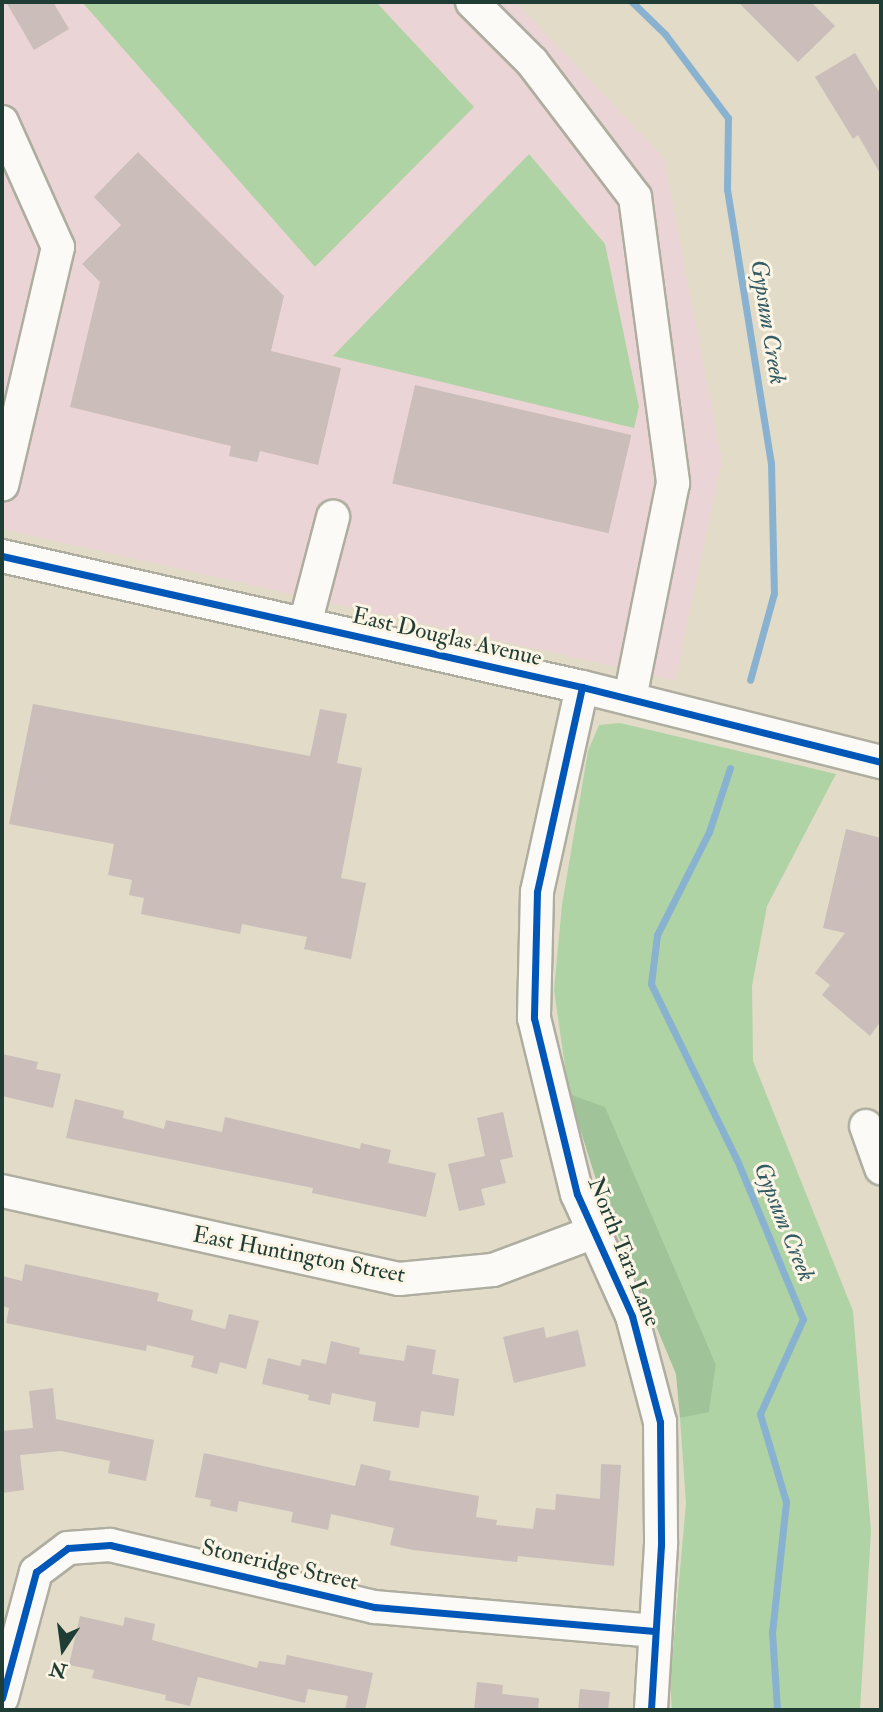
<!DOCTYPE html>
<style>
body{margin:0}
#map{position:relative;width:883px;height:1712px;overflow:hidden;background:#e2dbc8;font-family:"IM FELL Double Pica",serif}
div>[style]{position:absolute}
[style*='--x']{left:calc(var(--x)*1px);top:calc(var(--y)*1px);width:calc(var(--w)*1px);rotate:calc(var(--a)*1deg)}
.built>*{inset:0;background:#ebd4d5}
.green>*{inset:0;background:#afd3a4}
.forest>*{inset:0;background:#a1c399}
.stream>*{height:7px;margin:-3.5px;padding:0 3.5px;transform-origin:3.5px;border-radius:3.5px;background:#89b2d0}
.building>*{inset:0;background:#cabdba;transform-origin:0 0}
.roads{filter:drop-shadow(2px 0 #aeada0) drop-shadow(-2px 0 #aeada0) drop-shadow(0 2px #aeada0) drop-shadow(0 -2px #aeada0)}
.minor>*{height:32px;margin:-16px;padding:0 16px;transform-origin:16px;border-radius:16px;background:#fbfaf7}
.cycleway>*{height:7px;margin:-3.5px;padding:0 3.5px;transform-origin:3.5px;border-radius:3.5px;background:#0057b8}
span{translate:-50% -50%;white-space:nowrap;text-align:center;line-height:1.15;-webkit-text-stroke:6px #fcf5e5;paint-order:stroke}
.street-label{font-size:23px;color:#1f3d34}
.water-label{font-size:24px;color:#335b64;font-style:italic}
.frame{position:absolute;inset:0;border:4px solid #1f3d34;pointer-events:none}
.north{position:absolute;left:28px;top:1614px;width:70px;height:70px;-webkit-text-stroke:5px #fcf5e5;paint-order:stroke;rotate:193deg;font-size:19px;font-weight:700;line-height:28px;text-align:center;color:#1f3d34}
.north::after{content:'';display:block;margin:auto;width:24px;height:32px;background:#1f3d34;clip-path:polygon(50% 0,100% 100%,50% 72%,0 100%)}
</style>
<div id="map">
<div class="built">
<div style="clip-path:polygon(2px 2px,516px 2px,664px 158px,722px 461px,675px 680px,2px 529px)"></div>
</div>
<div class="green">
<div style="clip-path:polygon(82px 2px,376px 2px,474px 107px,315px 267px)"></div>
<div style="clip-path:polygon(529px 154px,605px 244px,639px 407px,634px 428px,333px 356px)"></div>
<div style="clip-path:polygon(620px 723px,836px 774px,767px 906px,752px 986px,753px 1061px,853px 1311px,871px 1531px,860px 1710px,672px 1710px,670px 1683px,686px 1503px,680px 1418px,709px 1411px,716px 1365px,664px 1251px,569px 1094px,554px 990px,562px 905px,588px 751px,599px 725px)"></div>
</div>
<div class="forest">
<div style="clip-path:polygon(569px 1094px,605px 1107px,716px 1365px,709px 1412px,680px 1418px,676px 1374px,599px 1189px)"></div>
</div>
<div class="stream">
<div style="--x:632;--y:2;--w:46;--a:44.1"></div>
<div style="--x:665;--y:34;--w:105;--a:53.1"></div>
<div style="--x:728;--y:118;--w:71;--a:90.8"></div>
<div style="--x:727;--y:189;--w:278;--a:80.9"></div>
<div style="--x:771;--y:463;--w:130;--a:88.7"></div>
<div style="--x:774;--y:593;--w:90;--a:105.4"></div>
<div style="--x:730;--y:768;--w:67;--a:108.2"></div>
<div style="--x:709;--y:832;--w:115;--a:116.8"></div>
<div style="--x:657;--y:935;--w:49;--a:97"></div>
<div style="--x:651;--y:984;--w:196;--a:64"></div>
<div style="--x:737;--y:1160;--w:172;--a:67.5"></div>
<div style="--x:803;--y:1319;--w:104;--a:114.4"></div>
<div style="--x:760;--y:1414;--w:92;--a:73.5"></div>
<div style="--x:786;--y:1502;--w:131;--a:96.1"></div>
<div style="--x:772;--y:1632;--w:78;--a:86.3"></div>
</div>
<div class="building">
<div style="clip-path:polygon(6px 2px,53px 2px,69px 29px,34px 50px)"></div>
<div style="clip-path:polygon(738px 2px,811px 2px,835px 26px,798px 62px)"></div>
<div style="clip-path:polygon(855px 53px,881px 95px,881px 175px,858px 135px,853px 139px,815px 77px)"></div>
<div style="clip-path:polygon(138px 152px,284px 296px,271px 351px,341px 368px,318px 465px,260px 451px,257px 462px,229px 456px,231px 446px,70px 407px,100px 282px,82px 264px,121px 225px,94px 197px)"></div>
<div style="left:415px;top:385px;width:222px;height:101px;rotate:13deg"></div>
<div style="clip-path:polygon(33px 704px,310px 756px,320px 709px,347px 714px,337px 763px,362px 768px,341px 878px,366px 883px,351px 959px,304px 949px,307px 937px,242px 924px,240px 934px,141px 914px,144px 898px,129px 895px,132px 880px,108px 875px,114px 844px,9px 824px)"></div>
<div style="clip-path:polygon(846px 829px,881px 838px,881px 1021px,870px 1036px,822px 995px,830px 985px,815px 973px,845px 933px,823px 928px)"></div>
<div style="clip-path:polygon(2px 1054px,38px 1062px,36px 1069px,61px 1074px,53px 1108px,2px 1096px)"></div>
<div style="clip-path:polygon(75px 1099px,124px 1111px,123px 1118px,164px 1129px,166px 1120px,222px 1132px,225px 1117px,360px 1149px,361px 1143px,391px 1150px,388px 1163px,436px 1173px,426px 1217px,312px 1193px,313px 1188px,66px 1138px)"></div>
<div style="clip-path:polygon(503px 1112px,513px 1157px,500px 1160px,506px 1183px,481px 1189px,485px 1205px,459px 1211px,448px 1164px,485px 1156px,477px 1118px)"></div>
<div style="clip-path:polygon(25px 1264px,159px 1293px,157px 1301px,193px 1310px,191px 1320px,225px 1329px,229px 1314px,259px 1321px,246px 1369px,220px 1362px,217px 1374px,191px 1367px,194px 1356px,147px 1345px,146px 1351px,6px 1323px,9px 1308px,2px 1306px,2px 1276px,22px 1281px)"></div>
<div style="clip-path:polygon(544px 1327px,546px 1338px,578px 1330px,586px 1366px,514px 1383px,503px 1337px)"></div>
<div style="clip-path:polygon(331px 1341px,360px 1348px,359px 1354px,404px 1361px,407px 1345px,436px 1350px,432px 1374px,459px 1379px,454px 1416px,421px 1411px,419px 1428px,373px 1421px,376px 1402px,332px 1393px,330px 1405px,308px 1400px,309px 1395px,262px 1384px,268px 1358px,300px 1366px,302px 1359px,326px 1364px)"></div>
<div style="clip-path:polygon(53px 1388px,56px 1419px,154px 1440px,146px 1481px,108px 1473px,110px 1461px,61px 1451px,20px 1455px,24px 1490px,2px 1493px,2px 1431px,33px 1428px,29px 1391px)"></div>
<div style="clip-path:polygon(204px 1453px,355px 1486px,361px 1464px,391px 1471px,389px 1480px,479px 1496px,476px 1517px,497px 1520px,496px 1525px,533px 1529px,536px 1508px,555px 1510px,556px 1494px,600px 1499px,601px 1464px,621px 1465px,614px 1566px,518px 1556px,517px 1562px,413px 1550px,390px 1545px,394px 1528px,331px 1514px,328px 1530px,291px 1522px,293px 1512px,239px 1501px,237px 1512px,210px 1506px,211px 1500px,195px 1497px)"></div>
<div style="clip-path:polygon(80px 1616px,123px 1626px,125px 1617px,155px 1624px,152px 1640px,257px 1668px,259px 1661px,285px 1665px,287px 1655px,373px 1673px,365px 1710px,345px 1710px,348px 1696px,308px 1689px,305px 1703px,198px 1677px,190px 1706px,165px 1700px,166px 1695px,92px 1678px,94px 1670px,69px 1665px)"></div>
<div style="clip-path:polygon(477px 1682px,503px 1685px,502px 1694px,539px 1698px,538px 1710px,474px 1710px)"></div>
<div style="clip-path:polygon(580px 1689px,610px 1692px,608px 1710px,578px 1710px)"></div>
</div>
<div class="roads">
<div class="minor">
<div style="--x:472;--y:2;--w:85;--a:45"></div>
<div style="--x:532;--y:62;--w:170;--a:52.7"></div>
<div style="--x:635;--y:197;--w:289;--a:82.4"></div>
<div style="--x:673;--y:483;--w:220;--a:101.3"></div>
<div style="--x:2;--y:122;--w:137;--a:65.9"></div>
<div style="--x:58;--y:247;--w:244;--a:103.2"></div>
<div style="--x:2;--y:556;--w:595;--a:12.73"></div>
<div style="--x:582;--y:687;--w:308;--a:14.1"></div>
<div style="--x:305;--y:624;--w:111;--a:-75.3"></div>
<div style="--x:582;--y:687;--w:210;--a:102.4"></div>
<div style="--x:537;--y:892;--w:126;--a:91.4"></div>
<div style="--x:534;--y:1018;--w:181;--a:76.3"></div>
<div style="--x:577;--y:1194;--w:134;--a:65.7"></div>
<div style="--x:632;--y:1316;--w:110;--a:75.2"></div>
<div style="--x:660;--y:1422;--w:123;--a:89.5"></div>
<div style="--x:661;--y:1545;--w:165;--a:93.5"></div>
<div style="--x:866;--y:1126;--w:45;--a:70.3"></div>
<div style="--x:2;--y:1191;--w:407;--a:12.5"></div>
<div style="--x:399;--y:1279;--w:94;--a:-5.5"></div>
<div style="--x:493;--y:1270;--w:108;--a:-20.6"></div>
<div style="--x:2;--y:1698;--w:131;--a:-74.9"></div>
<div style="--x:36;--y:1572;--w:40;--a:-37"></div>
<div style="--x:68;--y:1548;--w:42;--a:-4.1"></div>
<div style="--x:110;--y:1545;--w:272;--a:13.2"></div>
<div style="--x:375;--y:1607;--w:280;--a:4.9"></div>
</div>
</div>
<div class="cycleway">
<div style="--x:2;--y:556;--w:595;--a:12.73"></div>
<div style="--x:582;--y:687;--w:308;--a:14.1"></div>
<div style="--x:582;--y:687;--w:210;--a:102.4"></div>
<div style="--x:537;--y:892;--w:126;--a:91.4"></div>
<div style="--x:534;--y:1018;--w:181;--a:76.3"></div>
<div style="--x:577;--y:1194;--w:134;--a:65.7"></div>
<div style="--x:632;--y:1316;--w:110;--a:75.2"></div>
<div style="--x:660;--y:1422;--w:123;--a:89.5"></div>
<div style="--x:661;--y:1545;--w:165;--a:93.5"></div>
<div style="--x:2;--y:1698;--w:131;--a:-74.9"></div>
<div style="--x:36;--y:1572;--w:40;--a:-37"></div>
<div style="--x:68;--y:1548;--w:42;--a:-4.1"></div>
<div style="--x:110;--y:1545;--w:272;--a:13.2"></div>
<div style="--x:375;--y:1607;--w:280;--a:4.9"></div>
</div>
<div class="street-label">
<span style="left:447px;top:637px;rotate:13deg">East Douglas Avenue</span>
<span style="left:624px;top:1252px;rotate:68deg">North Tara Lane</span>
<span style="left:299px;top:1255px;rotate:11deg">East Huntington Street</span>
<span style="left:280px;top:1565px;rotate:13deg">Stoneridge Street</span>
</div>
<div class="water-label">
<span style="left:768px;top:322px;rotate:81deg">Gypsum Creek</span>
<span style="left:784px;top:1222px;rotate:68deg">Gypsum Creek</span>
</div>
<div class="frame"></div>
<div class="north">N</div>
</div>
